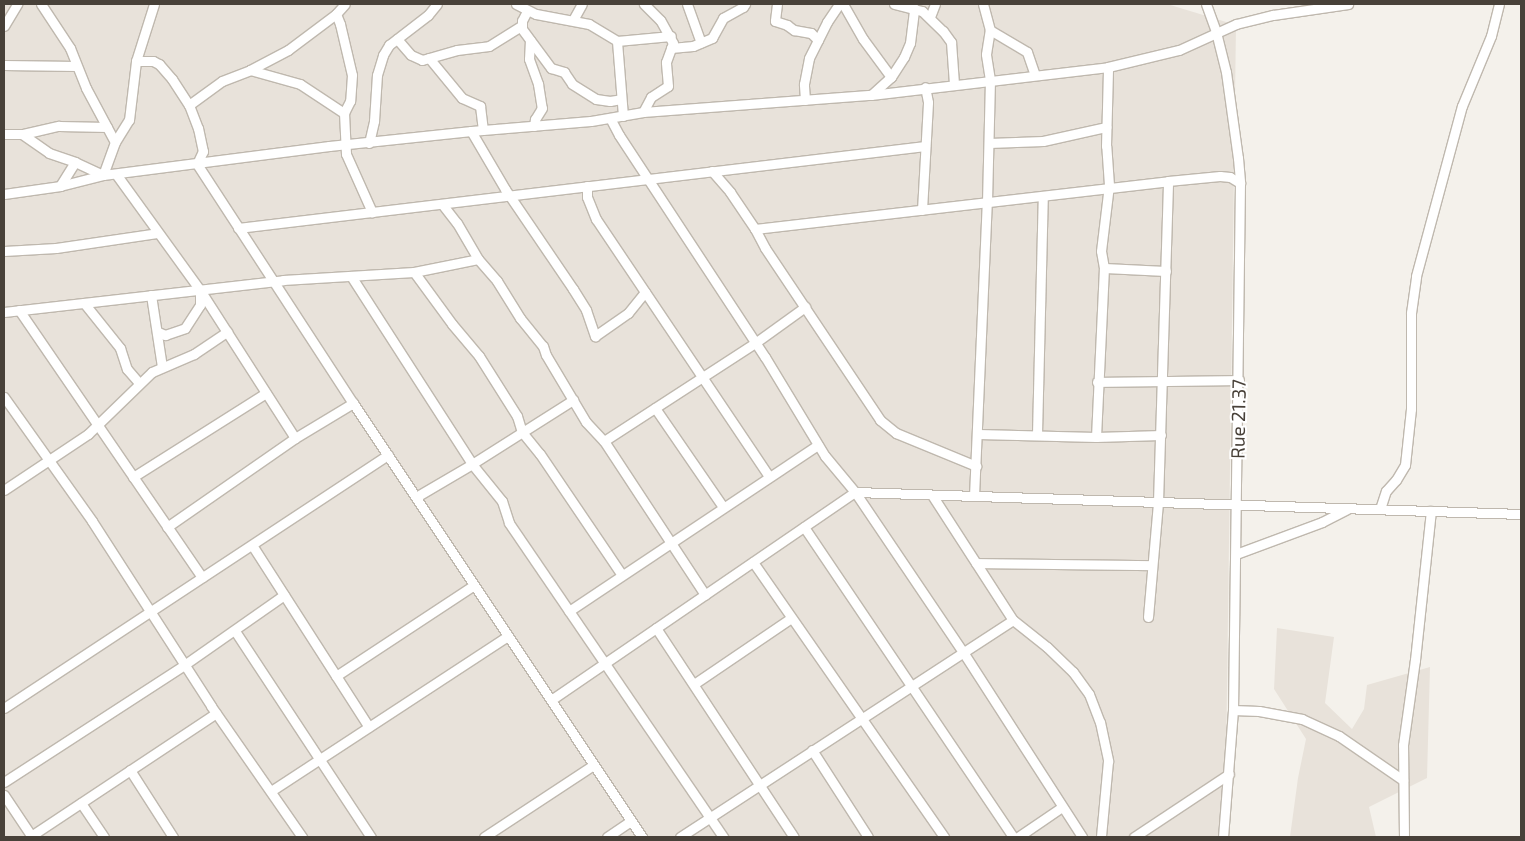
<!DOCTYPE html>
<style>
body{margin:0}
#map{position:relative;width:1525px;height:841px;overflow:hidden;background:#f4f1eb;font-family:"Exo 2",sans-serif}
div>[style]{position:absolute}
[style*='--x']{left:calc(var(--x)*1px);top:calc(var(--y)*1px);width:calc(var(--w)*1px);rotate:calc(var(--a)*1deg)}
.residential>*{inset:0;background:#e8e2da}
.roads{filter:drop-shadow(1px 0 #bfb8ae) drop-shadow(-1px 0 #bfb8ae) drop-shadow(0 1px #bfb8ae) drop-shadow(0 -1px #bfb8ae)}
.minor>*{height:9px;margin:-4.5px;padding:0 4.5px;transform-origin:4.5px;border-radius:4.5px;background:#fff}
span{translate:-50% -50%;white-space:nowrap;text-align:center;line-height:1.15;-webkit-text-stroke:4px #fff;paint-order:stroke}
.street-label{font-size:19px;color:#484139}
.frame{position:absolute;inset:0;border:5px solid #484139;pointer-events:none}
</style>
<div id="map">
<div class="residential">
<div style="clip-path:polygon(4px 4px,1167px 4px,1236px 25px,1225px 837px,4px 837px)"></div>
<div style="clip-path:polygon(1277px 628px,1334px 637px,1325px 703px,1352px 729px,1364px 709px,1367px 685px,1430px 667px,1427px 778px,1369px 807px,1376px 837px,1290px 837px,1298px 778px,1306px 739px,1274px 689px)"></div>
</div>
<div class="roads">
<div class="minor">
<div style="--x:41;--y:4;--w:53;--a:56.6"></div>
<div style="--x:70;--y:48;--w:43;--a:68.2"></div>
<div style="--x:86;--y:88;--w:61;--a:61.8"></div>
<div style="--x:516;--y:4;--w:22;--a:27"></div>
<div style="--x:536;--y:14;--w:54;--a:10.7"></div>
<div style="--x:589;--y:24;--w:33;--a:31"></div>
<div style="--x:687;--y:4;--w:41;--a:70.3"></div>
<div style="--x:777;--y:4;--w:17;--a:97"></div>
<div style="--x:775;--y:21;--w:13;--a:18"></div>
<div style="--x:787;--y:25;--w:9;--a:36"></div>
<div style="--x:794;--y:30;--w:17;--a:10"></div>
<div style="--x:811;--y:33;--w:10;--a:45"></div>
<div style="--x:843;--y:4;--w:40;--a:60.3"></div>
<div style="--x:863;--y:39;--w:47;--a:53.6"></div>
<div style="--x:894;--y:4;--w:29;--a:14"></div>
<div style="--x:922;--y:11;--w:29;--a:44"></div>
<div style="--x:943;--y:31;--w:14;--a:54"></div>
<div style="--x:951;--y:42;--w:42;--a:85.9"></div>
<div style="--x:983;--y:4;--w:27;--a:75"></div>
<div style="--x:990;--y:30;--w:43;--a:30.7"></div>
<div style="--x:1027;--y:52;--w:24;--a:71"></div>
<div style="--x:1206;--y:4;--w:30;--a:70"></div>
<div style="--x:1216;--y:32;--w:41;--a:76"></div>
<div style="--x:1226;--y:72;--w:87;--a:82.1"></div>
<div style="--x:1238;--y:158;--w:25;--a:85"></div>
<div style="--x:1240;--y:183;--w:527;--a:90.76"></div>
<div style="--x:1233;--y:710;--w:127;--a:94.5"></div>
<div style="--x:527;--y:11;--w:11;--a:117"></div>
<div style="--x:522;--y:21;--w:8;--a:90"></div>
<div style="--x:522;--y:29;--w:49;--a:53.4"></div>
<div style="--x:551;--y:68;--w:14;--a:17"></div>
<div style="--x:564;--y:72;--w:14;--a:56"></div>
<div style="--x:572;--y:84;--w:28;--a:32"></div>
<div style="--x:596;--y:99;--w:14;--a:8"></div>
<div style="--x:610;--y:101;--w:11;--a:-10"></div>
<div style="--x:336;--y:14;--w:11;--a:68"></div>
<div style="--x:340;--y:24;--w:52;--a:76.8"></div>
<div style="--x:352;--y:75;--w:26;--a:94"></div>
<div style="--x:350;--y:101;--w:13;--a:117"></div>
<div style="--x:344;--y:113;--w:41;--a:87.2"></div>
<div style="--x:346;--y:154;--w:64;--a:65.9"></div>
<div style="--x:930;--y:17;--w:14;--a:-69"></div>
<div style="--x:573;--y:20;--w:18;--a:-61"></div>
<div style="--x:4;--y:26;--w:26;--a:-59"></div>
<div style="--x:397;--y:39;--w:21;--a:49"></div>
<div style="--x:411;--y:55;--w:12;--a:24"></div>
<div style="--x:422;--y:60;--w:36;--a:-16"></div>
<div style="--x:457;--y:50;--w:32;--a:-7"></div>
<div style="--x:489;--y:46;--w:38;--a:-32"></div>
<div style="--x:530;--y:40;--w:19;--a:93"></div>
<div style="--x:529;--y:59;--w:27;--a:70"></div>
<div style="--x:538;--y:84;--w:24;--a:81"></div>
<div style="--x:542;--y:108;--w:13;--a:122"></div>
<div style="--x:535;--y:119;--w:7;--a:98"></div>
<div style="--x:671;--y:48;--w:22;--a:-5"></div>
<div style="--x:693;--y:46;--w:21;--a:-23"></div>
<div style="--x:712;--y:38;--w:23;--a:-61"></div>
<div style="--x:723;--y:18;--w:23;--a:-29"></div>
<div style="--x:743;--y:7;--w:4;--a:-56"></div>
<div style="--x:429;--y:58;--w:52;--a:50.5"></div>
<div style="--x:462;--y:98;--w:20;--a:24"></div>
<div style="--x:480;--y:106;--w:24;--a:83"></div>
<div style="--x:136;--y:61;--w:17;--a:0"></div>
<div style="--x:153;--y:61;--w:7;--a:27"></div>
<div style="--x:159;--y:64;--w:20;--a:49"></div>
<div style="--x:172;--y:79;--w:31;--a:57"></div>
<div style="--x:189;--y:105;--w:25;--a:69"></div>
<div style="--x:198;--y:128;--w:24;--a:78"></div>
<div style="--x:203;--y:151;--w:14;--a:115"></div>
<div style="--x:197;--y:164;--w:285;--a:56.9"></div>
<div style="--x:353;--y:403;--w:521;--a:56.34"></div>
<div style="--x:4;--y:65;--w:72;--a:0.8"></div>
<div style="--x:250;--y:70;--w:43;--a:-27.8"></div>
<div style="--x:288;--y:50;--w:60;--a:-36.9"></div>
<div style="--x:336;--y:14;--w:13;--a:-48"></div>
<div style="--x:871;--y:95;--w:27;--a:-42"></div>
<div style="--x:891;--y:77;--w:24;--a:-57"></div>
<div style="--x:904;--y:57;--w:15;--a:-67"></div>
<div style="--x:910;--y:43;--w:35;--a:-83"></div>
<div style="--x:805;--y:100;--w:16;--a:-94"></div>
<div style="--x:804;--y:84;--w:26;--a:-79"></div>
<div style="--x:809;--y:58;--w:40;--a:-63.4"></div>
<div style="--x:827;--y:22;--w:22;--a:-56"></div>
<div style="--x:189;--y:105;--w:41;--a:-36"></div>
<div style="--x:222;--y:81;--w:30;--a:-21"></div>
<div style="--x:250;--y:70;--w:52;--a:15.6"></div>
<div style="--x:300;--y:84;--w:53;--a:33.4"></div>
<div style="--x:643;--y:112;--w:17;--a:-62"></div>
<div style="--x:651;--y:97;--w:20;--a:-33"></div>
<div style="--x:668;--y:86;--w:24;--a:-95"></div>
<div style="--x:666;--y:62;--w:20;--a:-70"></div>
<div style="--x:673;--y:43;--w:26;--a:-119"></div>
<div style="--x:660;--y:20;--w:23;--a:-135"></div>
<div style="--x:623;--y:116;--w:75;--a:-94.6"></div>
<div style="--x:617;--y:41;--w:54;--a:-5.3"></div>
<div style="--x:610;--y:118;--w:19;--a:62"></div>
<div style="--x:619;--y:135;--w:266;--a:56.7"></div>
<div style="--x:765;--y:357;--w:116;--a:58.8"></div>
<div style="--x:825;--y:456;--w:47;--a:50.2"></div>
<div style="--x:855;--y:492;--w:193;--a:56"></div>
<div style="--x:963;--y:652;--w:220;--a:57.2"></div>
<div style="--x:471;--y:131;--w:67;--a:59.6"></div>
<div style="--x:505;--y:189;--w:121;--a:55.8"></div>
<div style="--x:573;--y:289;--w:25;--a:58"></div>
<div style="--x:586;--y:310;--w:28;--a:71"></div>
<div style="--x:595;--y:336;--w:40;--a:-34.9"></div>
<div style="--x:628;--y:313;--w:27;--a:-51"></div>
<div style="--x:4;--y:134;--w:19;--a:0"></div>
<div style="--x:23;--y:134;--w:37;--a:-13"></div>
<div style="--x:59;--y:126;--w:48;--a:1.2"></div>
<div style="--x:22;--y:134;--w:33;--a:35"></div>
<div style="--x:49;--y:153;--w:28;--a:19"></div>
<div style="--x:369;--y:143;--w:23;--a:-77"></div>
<div style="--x:374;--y:121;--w:46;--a:-86.3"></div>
<div style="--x:377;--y:75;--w:21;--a:-73"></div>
<div style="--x:383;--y:55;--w:12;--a:-59"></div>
<div style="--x:389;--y:45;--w:49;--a:-37.6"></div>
<div style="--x:428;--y:15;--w:14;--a:-51"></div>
<div style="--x:989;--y:143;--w:54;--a:-2.1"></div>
<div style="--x:1043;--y:141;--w:65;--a:-12.5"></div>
<div style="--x:712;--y:171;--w:28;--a:49"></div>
<div style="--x:730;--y:192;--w:45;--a:56"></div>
<div style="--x:755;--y:229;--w:21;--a:62"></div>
<div style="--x:765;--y:248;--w:207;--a:56.2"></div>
<div style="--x:880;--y:420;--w:21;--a:39"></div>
<div style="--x:896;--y:433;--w:87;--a:22.4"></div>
<div style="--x:116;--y:174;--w:143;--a:54.1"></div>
<div style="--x:200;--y:290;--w:176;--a:57.3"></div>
<div style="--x:103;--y:175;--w:35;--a:-70"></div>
<div style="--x:115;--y:142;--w:26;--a:-58"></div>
<div style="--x:129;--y:120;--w:59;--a:-83.2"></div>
<div style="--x:136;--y:61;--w:60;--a:-72.5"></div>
<div style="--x:60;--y:186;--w:44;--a:-14.3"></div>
<div style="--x:103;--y:175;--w:228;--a:-7.3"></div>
<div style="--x:329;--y:146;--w:143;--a:-6"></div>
<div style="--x:471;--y:131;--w:120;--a:-4.8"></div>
<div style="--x:591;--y:121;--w:53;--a:-9.8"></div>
<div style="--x:643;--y:112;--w:229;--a:-4.3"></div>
<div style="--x:871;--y:95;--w:239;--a:-6.7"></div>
<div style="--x:1108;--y:67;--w:73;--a:-13.5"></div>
<div style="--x:1179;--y:50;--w:63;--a:-24.5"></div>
<div style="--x:1236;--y:24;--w:38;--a:-14"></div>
<div style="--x:1273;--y:15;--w:76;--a:-8.3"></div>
<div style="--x:587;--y:186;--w:11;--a:90"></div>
<div style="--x:587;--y:197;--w:24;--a:68"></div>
<div style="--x:596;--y:219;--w:310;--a:56.1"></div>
<div style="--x:4;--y:194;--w:57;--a:-8.1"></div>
<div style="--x:60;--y:186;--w:28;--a:-58"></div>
<div style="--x:75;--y:162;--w:31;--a:25"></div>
<div style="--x:442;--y:204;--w:24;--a:52"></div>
<div style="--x:457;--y:223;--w:42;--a:59.7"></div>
<div style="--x:478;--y:259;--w:29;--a:49"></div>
<div style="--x:497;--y:281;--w:44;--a:58.1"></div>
<div style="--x:520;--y:318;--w:36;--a:51"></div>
<div style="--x:543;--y:346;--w:9;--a:72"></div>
<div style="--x:546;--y:355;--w:78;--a:59.2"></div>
<div style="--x:586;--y:422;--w:26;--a:47"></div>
<div style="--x:604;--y:441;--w:184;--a:56.7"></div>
<div style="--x:922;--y:210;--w:108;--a:-86.8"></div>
<div style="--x:928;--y:102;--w:15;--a:-101"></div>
<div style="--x:238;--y:228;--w:692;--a:-6.81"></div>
<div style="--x:755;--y:229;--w:416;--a:-6.6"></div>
<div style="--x:1168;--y:181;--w:52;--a:-5.5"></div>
<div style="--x:1220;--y:176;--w:10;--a:6"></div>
<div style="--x:1230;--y:177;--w:12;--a:31"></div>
<div style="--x:4;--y:251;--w:52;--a:-3.3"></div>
<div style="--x:56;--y:248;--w:102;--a:-8.4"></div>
<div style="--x:1104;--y:268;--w:62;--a:2.8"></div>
<div style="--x:414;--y:272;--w:64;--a:53.8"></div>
<div style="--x:452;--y:324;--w:42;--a:49.8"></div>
<div style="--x:479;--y:356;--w:71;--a:57.7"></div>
<div style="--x:517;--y:416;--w:17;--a:73"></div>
<div style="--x:522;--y:432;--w:28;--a:51"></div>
<div style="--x:540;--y:454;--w:146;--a:55.9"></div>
<div style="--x:351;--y:276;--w:224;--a:57.2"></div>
<div style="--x:472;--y:464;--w:48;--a:51"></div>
<div style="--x:502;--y:501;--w:23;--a:72"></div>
<div style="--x:509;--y:523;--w:380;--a:55.7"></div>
<div style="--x:151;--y:295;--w:73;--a:81.3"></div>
<div style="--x:84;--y:303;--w:58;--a:51.3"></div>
<div style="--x:120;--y:348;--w:22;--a:72"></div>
<div style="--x:127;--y:369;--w:18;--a:49"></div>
<div style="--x:19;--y:310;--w:324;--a:55.6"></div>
<div style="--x:4;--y:312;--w:281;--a:-6.5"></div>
<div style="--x:283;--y:280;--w:131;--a:-3.5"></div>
<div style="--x:414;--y:272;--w:65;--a:-11.5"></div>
<div style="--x:158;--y:332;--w:8;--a:23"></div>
<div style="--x:165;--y:335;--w:21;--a:-19"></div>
<div style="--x:185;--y:328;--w:27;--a:-57"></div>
<div style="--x:200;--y:305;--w:13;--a:-90"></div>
<div style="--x:1097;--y:382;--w:142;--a:-0.8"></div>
<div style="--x:4;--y:397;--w:152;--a:54.6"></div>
<div style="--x:92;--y:521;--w:220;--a:57.2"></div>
<div style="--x:211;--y:706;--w:160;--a:55.2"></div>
<div style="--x:655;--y:408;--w:120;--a:55.5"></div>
<div style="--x:978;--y:434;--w:118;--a:1.5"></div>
<div style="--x:1096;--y:437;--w:65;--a:-1.8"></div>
<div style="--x:1037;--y:434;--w:238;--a:-88.6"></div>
<div style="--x:1096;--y:437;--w:169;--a:-87.3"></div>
<div style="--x:1104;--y:268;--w:17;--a:-100"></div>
<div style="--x:1101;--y:251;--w:66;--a:-83.1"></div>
<div style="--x:1109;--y:185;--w:39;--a:-94"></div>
<div style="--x:1106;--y:146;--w:79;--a:-88.5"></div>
<div style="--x:604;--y:441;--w:180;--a:-33"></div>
<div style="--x:755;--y:343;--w:62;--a:-35.8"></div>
<div style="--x:133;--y:477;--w:157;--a:-32.3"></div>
<div style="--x:4;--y:490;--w:101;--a:-33.7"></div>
<div style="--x:88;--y:434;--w:89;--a:-44.1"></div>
<div style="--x:152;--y:372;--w:46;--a:-23.2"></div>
<div style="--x:194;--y:354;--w:40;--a:-34"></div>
<div style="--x:932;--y:495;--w:149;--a:57.1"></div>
<div style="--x:1013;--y:620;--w:43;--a:38.5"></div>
<div style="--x:1047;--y:647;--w:36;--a:44"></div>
<div style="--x:1073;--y:672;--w:27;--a:54"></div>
<div style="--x:1089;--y:694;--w:30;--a:69"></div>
<div style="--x:1100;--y:722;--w:40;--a:78"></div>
<div style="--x:1108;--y:761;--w:76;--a:95.3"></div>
<div style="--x:974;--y:496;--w:294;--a:-87.5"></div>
<div style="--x:987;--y:202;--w:122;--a:-88.6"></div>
<div style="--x:990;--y:80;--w:26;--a:-99"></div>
<div style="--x:986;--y:54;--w:24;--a:-81"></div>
<div style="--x:416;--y:497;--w:65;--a:-30.5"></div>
<div style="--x:472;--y:464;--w:120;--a:-32.4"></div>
<div style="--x:1380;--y:509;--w:19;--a:-72"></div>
<div style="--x:1386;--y:491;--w:15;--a:-48"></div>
<div style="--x:1396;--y:480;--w:17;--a:-59"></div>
<div style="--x:1405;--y:465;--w:56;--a:-83.9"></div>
<div style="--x:1411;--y:409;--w:96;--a:-90"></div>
<div style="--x:1411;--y:313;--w:37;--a:-82"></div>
<div style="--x:1416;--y:276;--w:176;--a:-74.9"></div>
<div style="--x:1462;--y:106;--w:76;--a:-67.5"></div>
<div style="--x:1491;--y:36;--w:33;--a:-76"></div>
<div style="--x:167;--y:527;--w:156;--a:-34.8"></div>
<div style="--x:295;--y:438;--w:68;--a:-31.1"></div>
<div style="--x:804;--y:527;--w:374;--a:56"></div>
<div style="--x:252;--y:545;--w:216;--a:57.3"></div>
<div style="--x:1236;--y:554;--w:92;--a:-20.4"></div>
<div style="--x:1322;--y:522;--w:28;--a:-27"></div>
<div style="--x:753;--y:562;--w:335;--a:55.2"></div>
<div style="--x:976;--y:563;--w:176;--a:0.7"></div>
<div style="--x:569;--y:611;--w:299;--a:-33.7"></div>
<div style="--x:1148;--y:617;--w:115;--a:-85"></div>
<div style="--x:1158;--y:502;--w:321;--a:-88.2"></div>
<div style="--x:656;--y:628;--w:250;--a:56.6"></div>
<div style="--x:235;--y:631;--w:247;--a:56.6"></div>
<div style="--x:336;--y:676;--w:165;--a:-33.4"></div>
<div style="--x:694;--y:684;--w:117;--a:-34.2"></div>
<div style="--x:551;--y:700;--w:368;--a:-34.4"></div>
<div style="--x:855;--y:492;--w:666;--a:1.89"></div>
<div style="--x:4;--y:708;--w:460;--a:-33.4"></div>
<div style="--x:1233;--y:710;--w:26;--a:2"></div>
<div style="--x:1259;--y:711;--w:44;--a:10.5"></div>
<div style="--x:1302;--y:719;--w:41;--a:24.7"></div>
<div style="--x:1339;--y:736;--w:78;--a:34.5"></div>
<div style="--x:812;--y:750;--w:103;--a:57.2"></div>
<div style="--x:130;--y:770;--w:80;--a:57.3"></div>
<div style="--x:4;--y:782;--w:215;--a:-33"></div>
<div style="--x:184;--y:665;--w:122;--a:-35"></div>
<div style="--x:271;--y:791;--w:283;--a:-33.2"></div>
<div style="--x:4;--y:795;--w:50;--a:56.3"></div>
<div style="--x:81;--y:803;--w:41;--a:55.9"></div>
<div style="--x:31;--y:836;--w:222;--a:-33.6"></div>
<div style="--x:484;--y:837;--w:131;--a:-33.4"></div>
<div style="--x:607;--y:837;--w:29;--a:-34"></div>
<div style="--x:680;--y:837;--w:397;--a:-33.1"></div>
<div style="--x:1018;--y:837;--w:53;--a:-34.3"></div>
<div style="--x:1134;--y:837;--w:114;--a:-33.6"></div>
<div style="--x:1404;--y:837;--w:92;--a:-90.6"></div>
<div style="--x:1403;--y:745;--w:86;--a:-82"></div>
<div style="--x:1415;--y:660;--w:150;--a:-83.9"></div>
</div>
</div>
<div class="street-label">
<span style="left:1238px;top:419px;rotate:-89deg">Rue 21.37</span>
</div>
<div class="frame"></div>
</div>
